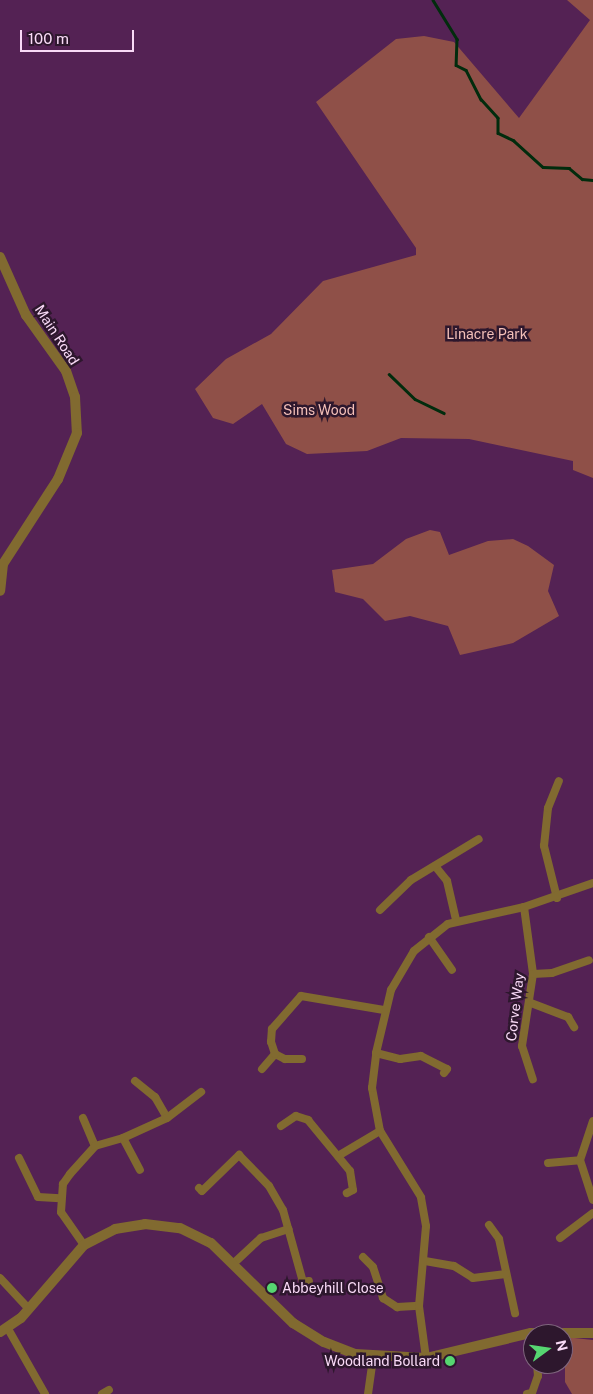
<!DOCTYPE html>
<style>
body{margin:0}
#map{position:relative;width:593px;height:1394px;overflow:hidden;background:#542254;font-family:"Public Sans",sans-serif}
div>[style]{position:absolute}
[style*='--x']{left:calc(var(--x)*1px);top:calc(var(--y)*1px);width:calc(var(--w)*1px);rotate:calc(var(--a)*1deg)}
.green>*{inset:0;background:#8f5048}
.stream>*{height:2.5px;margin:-1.25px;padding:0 1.25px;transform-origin:1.25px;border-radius:1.25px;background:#012c0d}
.minor>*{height:8px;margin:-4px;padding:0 4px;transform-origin:4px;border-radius:4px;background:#816a30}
.tertiary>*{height:10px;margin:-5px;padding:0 5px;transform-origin:5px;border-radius:5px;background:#816a30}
.dots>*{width:14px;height:14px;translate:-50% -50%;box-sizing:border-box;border:2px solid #2d172d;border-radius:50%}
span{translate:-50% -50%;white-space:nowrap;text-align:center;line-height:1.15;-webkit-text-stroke:5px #2d172d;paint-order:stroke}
.park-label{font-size:14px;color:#f4c0b9}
.street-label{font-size:14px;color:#f9daf7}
.poi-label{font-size:14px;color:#f9daf7}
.left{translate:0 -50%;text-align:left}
.right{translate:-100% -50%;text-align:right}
.north{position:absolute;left:523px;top:1324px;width:50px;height:50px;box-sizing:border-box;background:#2d172d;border:1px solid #7f657e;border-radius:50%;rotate:76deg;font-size:14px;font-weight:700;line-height:20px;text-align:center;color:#f9daf7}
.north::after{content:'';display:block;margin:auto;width:18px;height:22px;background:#56d671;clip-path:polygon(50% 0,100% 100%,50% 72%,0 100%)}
.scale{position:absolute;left:20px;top:30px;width:114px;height:22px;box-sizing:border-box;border:2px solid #f9daf7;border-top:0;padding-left:6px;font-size:15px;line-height:18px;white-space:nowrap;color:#f9daf7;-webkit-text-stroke:4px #2d172d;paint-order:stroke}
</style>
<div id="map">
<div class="green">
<div style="clip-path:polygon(567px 0,593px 0,593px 478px,573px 470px,573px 461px,469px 439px,401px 438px,367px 451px,307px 454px,286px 444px,262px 404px,233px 424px,213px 418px,195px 389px,226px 359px,271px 334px,323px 281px,416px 255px,416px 248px,316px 102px,396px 39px,424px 36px,454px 42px,519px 118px,590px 20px)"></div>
<div style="clip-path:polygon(430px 530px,440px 532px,449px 555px,488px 541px,513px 539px,528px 546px,554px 565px,548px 591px,559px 616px,513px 643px,460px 655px,448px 626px,410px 616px,385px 621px,363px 599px,335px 592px,332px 570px,373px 564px,406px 539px)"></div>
<div style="clip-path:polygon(565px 1337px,593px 1340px,593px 1394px,572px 1394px,565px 1382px)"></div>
</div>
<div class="stream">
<div style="--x:433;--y:0;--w:46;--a:58.4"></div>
<div style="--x:457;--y:39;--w:26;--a:92"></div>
<div style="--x:456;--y:65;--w:11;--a:27"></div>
<div style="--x:466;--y:70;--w:33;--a:63"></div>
<div style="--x:481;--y:99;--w:25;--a:48"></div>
<div style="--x:498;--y:118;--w:15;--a:90"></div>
<div style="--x:498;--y:133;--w:17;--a:25"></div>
<div style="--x:513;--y:140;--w:40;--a:42"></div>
<div style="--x:543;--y:167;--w:26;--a:2"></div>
<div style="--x:569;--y:168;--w:17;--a:40"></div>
<div style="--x:582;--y:179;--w:11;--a:5"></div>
<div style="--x:389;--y:374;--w:36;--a:44"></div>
<div style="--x:415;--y:399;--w:32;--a:26"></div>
</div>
<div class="minor">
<div style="--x:435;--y:866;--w:19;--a:51"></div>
<div style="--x:447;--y:881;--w:40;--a:77"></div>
<div style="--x:557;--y:898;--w:54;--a:-104"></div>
<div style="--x:544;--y:846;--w:38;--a:-84"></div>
<div style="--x:548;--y:808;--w:29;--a:-68"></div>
<div style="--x:524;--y:907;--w:68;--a:82.3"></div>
<div style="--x:533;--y:974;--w:73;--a:98.7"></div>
<div style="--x:522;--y:1046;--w:35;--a:72"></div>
<div style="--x:380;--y:910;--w:43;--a:-44.1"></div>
<div style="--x:411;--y:880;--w:79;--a:-31.1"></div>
<div style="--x:429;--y:937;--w:40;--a:55.1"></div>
<div style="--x:533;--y:974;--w:19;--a:-3"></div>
<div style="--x:552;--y:973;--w:39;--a:-19"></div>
<div style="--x:531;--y:1003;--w:40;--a:21"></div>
<div style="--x:568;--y:1017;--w:12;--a:59"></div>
<div style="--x:376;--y:1053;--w:25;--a:14"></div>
<div style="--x:400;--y:1059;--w:21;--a:-8"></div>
<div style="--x:421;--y:1056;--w:29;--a:27"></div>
<div style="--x:447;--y:1069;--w:5;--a:127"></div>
<div style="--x:275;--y:1054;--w:11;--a:27"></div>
<div style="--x:285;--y:1059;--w:17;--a:0"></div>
<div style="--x:262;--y:1069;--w:20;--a:-49"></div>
<div style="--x:275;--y:1054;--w:13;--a:-108"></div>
<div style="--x:271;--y:1042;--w:13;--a:-86"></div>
<div style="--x:272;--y:1029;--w:44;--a:-48.7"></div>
<div style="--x:301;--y:996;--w:84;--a:9.6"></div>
<div style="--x:135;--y:1081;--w:26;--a:39"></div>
<div style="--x:155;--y:1097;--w:24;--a:60"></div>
<div style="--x:83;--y:1118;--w:30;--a:67"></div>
<div style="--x:593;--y:1121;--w:41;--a:108.4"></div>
<div style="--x:580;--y:1160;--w:42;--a:72"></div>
<div style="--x:281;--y:1126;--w:18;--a:-34"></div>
<div style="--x:296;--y:1116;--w:13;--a:18"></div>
<div style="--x:308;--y:1120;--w:66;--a:50.5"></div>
<div style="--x:350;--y:1171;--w:19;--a:81"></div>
<div style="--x:353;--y:1190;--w:7;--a:153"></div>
<div style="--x:123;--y:1138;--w:36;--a:62"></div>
<div style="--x:338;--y:1156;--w:49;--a:-30.8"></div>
<div style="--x:19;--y:1158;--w:43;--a:64"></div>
<div style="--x:38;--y:1197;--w:22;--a:3"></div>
<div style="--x:548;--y:1163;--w:32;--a:-5"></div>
<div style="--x:199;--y:1188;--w:4;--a:45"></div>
<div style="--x:202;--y:1191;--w:52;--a:-44.2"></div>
<div style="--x:239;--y:1155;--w:43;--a:45.9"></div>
<div style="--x:269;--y:1186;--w:28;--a:60"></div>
<div style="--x:283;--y:1210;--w:75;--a:74.5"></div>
<div style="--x:303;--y:1282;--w:6;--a:-9"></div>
<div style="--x:489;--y:1225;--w:17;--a:54"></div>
<div style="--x:499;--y:1239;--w:76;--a:77.8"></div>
<div style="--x:560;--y:1238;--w:41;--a:-37.1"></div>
<div style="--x:84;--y:1245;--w:40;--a:-124.9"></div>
<div style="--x:61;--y:1212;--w:28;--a:-86"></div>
<div style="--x:63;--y:1184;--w:12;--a:-55"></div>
<div style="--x:70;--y:1174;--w:38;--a:-48"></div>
<div style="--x:95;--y:1146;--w:29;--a:-16"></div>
<div style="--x:123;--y:1138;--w:48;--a:-24.4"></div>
<div style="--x:167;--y:1118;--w:43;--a:-37.4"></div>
<div style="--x:363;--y:1257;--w:14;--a:45"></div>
<div style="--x:373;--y:1267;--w:33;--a:72"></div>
<div style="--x:383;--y:1298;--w:17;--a:33"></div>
<div style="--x:397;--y:1307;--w:22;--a:-3"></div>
<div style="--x:425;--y:1261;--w:29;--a:10"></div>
<div style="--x:454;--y:1266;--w:22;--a:32"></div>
<div style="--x:473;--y:1278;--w:33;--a:-7"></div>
<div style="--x:234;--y:1263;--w:37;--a:-43"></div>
<div style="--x:261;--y:1238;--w:29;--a:-18"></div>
<div style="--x:0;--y:1278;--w:42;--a:46.9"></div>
<div style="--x:7;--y:1327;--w:77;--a:60.4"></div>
<div style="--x:426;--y:1358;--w:52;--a:-97.7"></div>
<div style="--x:419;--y:1306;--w:80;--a:-85"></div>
<div style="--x:426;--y:1226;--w:29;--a:-100"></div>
<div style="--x:421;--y:1197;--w:78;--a:-121.8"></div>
<div style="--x:380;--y:1131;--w:44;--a:-100.5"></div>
<div style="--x:372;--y:1088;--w:35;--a:-83"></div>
<div style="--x:376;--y:1053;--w:65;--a:-76.6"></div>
<div style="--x:391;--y:990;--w:45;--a:-59.5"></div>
<div style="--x:414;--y:951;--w:43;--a:-38.5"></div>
<div style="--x:448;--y:924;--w:78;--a:-12.6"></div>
<div style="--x:524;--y:907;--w:73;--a:-19.2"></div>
<div style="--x:102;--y:1394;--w:8;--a:-30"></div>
<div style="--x:368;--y:1394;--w:37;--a:-82"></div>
<div style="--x:527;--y:1394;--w:5;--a:-11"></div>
<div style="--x:532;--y:1393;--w:18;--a:-71"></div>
<div style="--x:538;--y:1376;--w:12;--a:-95"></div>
</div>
<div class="tertiary">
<div style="--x:0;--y:257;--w:64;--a:65.9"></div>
<div style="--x:26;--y:315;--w:69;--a:54.5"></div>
<div style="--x:66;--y:371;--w:28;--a:71"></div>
<div style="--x:75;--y:397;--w:36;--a:87"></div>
<div style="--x:77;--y:433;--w:50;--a:112.4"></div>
<div style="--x:58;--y:479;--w:101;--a:122.9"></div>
<div style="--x:3;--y:564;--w:27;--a:96"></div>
<div style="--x:0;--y:1332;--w:25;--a:-34"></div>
<div style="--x:21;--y:1318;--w:96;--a:-49.2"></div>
<div style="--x:84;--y:1245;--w:35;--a:-27"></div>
<div style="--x:115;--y:1229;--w:30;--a:-9"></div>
<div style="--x:145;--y:1224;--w:35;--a:7"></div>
<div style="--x:180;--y:1228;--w:34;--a:26"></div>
<div style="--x:211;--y:1243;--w:115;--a:44.3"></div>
<div style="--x:293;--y:1323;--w:36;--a:32"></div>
<div style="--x:324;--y:1342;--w:33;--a:21"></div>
<div style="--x:355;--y:1354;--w:71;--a:3.2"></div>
<div style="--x:426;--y:1358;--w:108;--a:-13.4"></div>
<div style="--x:531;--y:1333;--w:62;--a:0"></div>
</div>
<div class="dots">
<div style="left:272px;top:1288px;background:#56d671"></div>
<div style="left:450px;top:1361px;background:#56d671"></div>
</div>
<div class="park-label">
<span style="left:487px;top:334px">Linacre Park</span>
<span style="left:319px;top:410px">Sims Wood</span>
</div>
<div class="street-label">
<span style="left:57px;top:335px;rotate:57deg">Main Road</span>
<span style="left:515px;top:1007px;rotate:-83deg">Corve Way</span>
</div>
<div class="poi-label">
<span class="left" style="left:282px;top:1288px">Abbeyhill Close</span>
<span class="right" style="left:440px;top:1361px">Woodland Bollard</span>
</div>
<div class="north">N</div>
<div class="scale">100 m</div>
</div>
